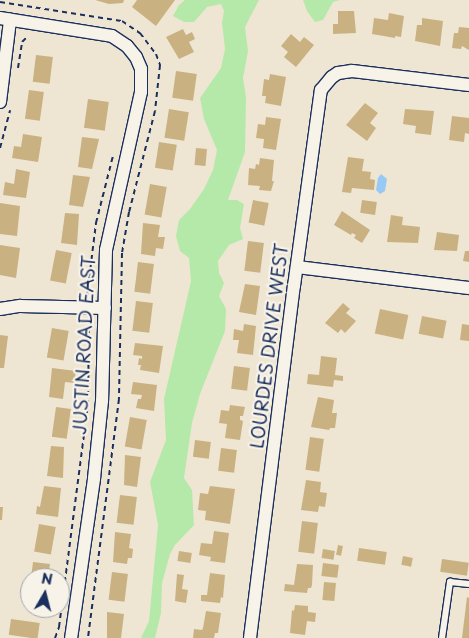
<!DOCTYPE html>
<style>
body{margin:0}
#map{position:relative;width:469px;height:638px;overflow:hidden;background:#eee6d3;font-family:"Playpen Sans",sans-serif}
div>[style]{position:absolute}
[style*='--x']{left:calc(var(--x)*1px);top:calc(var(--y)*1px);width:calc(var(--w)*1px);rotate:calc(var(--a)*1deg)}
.green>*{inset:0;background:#b5e9aa}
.water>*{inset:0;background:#96caf4}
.building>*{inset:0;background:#cab181;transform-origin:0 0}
.path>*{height:2px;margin-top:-1px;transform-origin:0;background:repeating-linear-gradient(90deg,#1b2f5e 0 5px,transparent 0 9px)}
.roads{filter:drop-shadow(1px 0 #1b2f5e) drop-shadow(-1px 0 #1b2f5e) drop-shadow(0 1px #1b2f5e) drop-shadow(0 -1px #1b2f5e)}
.lane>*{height:6px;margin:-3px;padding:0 3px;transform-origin:3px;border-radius:3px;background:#f7f3e8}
.street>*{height:12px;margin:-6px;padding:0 6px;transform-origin:6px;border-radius:6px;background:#f7f3e8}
span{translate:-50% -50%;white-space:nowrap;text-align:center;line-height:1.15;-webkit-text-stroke:4.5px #f7f3e8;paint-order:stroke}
.street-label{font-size:18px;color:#1b2f5e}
.north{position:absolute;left:20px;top:568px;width:50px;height:50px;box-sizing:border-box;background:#f7f3e8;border:1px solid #9fa5b1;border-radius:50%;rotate:8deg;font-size:14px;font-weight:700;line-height:20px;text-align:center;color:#1b2f5e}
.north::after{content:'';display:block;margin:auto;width:18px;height:22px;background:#1b2f5e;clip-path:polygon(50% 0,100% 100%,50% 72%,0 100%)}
</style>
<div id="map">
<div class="green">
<div style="clip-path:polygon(185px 0,259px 0,245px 27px,248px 51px,243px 78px,246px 97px,245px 152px,228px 200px,237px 200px,244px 204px,240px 228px,243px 239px,229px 245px,218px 261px,219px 273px,224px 283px,219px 296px,226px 309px,225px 331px,200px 394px,192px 423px,184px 478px,192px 490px,194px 525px,175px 545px,170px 554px,162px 583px,161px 613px,155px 638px,141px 638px,149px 621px,158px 525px,150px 482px,166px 440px,164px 399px,191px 281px,189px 258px,180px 251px,176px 236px,179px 220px,190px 209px,204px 189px,213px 170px,217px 150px,204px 119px,200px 98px,221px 68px,225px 49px,222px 23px,224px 11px,221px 4px,207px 7px,194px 22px,184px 22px,173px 16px,179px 5px)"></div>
<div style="clip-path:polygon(303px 0,340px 0,333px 2px,323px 20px,315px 22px,307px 11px)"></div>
</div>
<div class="water">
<div style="clip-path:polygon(381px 174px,387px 179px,385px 191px,380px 194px,376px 190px,378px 178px)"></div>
</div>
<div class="building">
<div style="clip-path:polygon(95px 0,124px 0,123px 3px,109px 4px)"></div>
<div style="clip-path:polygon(137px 0,175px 0,156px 26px,132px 7px)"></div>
<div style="clip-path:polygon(338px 11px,354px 11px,356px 33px,333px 34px,333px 24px,338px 24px)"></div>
<div style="clip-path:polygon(389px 13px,404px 16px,401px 37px,395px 36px,395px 38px,372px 34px,374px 18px,388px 20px)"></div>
<div style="clip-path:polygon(422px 18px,443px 21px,440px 46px,415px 41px,417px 25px,422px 25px)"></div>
<div style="clip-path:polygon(459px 27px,469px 28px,469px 50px,462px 46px,461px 49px,452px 48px,454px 33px,458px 33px)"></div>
<div style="clip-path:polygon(183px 29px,186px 35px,192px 32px,195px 39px,189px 42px,194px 52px,179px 59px,166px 37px)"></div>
<div style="clip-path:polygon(291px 34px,300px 42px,304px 37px,314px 45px,296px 67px,284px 57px,288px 52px,281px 46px)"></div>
<div style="left:36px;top:55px;width:17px;height:27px;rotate:7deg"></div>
<div style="left:176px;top:71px;width:21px;height:27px;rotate:8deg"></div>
<div style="clip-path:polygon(270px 74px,286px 77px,281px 106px,265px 103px,266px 96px,262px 96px,264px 79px,269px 80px)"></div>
<div style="left:29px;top:90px;width:15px;height:29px;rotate:8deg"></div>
<div style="left:88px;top:99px;width:21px;height:29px;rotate:8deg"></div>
<div style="clip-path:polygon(365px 103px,378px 113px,370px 123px,376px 128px,367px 141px,346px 125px)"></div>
<div style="left:169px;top:109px;width:20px;height:29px;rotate:9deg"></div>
<div style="clip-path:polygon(405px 109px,434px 111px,431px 135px,415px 133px,416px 126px,403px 124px)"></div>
<div style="clip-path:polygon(452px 116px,469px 118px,469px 134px,465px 133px,464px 142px,449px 140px)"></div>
<div style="clip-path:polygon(266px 117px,281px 119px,276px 150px,263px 148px,264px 139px,256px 138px,258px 124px,265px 125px)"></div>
<div style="clip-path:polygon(23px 134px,42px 137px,38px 162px,12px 158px,14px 146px,21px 147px)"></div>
<div style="clip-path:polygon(82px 137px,99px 139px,92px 169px,78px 167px)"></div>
<div style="left:159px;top:142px;width:18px;height:26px;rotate:9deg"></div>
<div style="left:196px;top:148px;width:11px;height:17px;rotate:5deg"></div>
<div style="clip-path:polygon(348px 157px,364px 159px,362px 171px,371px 172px,370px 179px,375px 180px,374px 190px,352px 188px,351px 193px,342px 192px)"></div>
<div style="clip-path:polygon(260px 158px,274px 160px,272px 181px,274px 181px,271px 191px,259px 190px,260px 186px,248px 185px,249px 168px,255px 169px,256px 164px,259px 165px)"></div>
<div style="clip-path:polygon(16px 169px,30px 172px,26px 198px,3px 195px,5px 182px,14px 184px)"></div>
<div style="clip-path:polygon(73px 175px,90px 177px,83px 207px,69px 205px)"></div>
<div style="left:150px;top:184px;width:17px;height:31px;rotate:10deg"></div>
<div style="left:253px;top:200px;width:16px;height:23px;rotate:11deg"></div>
<div style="left:362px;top:200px;width:15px;height:13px;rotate:8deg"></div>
<div style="clip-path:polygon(0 203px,20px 206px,17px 236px,0 234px)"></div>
<div style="clip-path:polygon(342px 211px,370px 230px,362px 243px,354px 238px,356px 235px,352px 233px,351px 235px,334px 225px)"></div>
<div style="clip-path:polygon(65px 213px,79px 214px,77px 245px,61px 243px)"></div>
<div style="clip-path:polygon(391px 215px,403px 217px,402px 225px,420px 227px,418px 243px,387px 242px)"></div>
<div style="clip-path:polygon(143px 223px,160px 225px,158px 237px,165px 237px,163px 249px,156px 248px,155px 256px,141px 254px)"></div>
<div style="clip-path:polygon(437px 232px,459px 235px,457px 251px,434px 250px)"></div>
<div style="left:248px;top:241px;width:16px;height:30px;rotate:7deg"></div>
<div style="clip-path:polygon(0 245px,20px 248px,16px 278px,0 275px)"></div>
<div style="left:56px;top:250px;width:16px;height:31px;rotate:11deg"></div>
<div style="clip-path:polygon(465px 251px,469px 251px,469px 262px,463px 261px)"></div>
<div style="left:138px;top:262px;width:16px;height:30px;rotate:7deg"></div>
<div style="clip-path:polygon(245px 284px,260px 286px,256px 315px,239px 312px)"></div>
<div style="left:136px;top:301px;width:17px;height:30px;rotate:7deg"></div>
<div style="clip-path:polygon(343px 303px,350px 309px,346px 313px,356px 321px,345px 333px,341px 329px,338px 333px,325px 323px)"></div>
<div style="left:380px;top:309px;width:29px;height:25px;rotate:12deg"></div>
<div style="left:422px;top:316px;width:25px;height:18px;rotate:11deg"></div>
<div style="clip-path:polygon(244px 324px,256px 326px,253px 355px,237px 353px,239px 340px,233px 340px,234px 329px,243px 331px)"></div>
<div style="clip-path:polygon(462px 324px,469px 325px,469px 341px,460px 340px)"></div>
<div style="left:52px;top:328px;width:17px;height:30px;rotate:10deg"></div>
<div style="clip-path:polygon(0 335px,8px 336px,4px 368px,0 368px)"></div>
<div style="clip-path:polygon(135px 343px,163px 346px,159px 373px,140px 370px,141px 365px,138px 365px,139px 358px,142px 359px,142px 356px,133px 355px)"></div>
<div style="clip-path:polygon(321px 356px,337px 358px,335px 375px,343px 376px,343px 381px,334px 380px,333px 387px,307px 384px,308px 374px,319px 375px)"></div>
<div style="left:234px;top:366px;width:16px;height:23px;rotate:7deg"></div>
<div style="clip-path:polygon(52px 368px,76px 371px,74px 383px,65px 382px,63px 399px,49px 397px)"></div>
<div style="clip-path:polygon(133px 382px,157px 385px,154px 411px,136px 408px,138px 399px,141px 399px,142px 395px,131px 394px)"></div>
<div style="clip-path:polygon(318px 397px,334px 400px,332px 413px,337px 413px,335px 428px,330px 428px,329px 430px,311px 427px)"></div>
<div style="clip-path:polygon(230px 405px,245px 407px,243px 416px,240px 416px,240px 420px,243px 421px,240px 440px,225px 438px,227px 424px,219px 423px,221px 410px,229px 411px)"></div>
<div style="left:56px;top:407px;width:15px;height:30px;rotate:8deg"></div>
<div style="left:130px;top:417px;width:17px;height:30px;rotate:10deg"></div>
<div style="left:310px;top:437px;width:14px;height:33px;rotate:8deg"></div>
<div style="left:195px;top:440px;width:16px;height:17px;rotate:7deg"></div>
<div style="clip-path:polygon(51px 446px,64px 447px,63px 478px,47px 476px)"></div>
<div style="left:221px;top:448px;width:16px;height:23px;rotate:7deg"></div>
<div style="clip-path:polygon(125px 455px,141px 457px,137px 487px,124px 485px)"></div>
<div style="clip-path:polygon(306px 480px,321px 482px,320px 492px,327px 493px,325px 507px,319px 506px,318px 512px,301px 510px)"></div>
<div style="clip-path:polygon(44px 486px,61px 488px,58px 517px,36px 514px,37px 506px,40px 507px)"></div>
<div style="clip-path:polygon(210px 486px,235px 489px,230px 524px,205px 520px,206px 511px,198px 510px,200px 493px,208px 494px)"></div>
<div style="left:120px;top:495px;width:17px;height:28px;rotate:7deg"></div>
<div style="clip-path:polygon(0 507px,3px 507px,2px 520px,0 520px)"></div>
<div style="left:302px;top:521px;width:16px;height:31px;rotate:7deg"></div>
<div style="left:39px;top:524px;width:17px;height:28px;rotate:10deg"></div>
<div style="clip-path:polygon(214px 531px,229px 533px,225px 563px,210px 561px,211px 557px,199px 555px,201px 543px,212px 544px)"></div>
<div style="clip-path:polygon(115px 532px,131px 534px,129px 548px,133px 549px,132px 558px,128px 558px,127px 564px,113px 562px)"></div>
<div style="left:338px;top:545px;width:5px;height:10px;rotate:11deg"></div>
<div style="left:359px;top:548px;width:28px;height:13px;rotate:8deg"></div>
<div style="left:323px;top:549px;width:12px;height:9px;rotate:9deg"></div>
<div style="left:179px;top:551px;width:13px;height:10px;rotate:9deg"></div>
<div style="left:403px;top:556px;width:10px;height:9px;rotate:11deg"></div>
<div style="left:442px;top:559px;width:27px;height:13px;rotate:8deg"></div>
<div style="clip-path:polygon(33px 562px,50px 564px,48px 578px,31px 578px)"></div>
<div style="left:323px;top:563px;width:16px;height:13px;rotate:7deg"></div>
<div style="clip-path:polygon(297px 564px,313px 565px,312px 585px,311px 588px,308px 588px,307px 593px,284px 591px,285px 584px,294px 585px)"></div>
<div style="left:112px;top:572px;width:16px;height:28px;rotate:7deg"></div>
<div style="clip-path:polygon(210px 573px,225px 575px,223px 598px,221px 597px,220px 603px,201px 601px,201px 595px,207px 595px)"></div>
<div style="clip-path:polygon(177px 574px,184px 575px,182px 589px,188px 590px,186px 603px,175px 601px)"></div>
<div style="left:324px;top:582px;width:12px;height:18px;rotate:5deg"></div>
<div style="clip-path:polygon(467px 597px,469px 598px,469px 638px,462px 638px)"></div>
<div style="clip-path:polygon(295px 605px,308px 606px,308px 612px,316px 613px,315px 622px,307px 621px,305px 635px,290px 633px,292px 610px,294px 611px)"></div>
<div style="clip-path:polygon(206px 611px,221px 613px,218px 633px,215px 633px,214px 638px,193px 638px,194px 629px,202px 630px,203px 628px)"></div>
<div style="clip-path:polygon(107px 612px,124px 614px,121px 638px,107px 638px)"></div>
<div style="left:11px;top:619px;width:29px;height:16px;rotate:8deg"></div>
</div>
<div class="path">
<div style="--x:0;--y:2;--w:123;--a:8.9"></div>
<div style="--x:122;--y:21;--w:22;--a:34"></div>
<div style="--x:140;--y:33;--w:26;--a:53"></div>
<div style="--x:156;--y:54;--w:12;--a:70"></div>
<div style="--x:160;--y:65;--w:46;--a:96.2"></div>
<div style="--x:155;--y:111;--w:104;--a:104.4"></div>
<div style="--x:129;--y:212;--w:42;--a:99.7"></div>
<div style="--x:122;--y:253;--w:146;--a:91.2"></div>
<div style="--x:119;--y:399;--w:241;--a:97.4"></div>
<div style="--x:18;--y:68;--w:26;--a:-81"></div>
<div style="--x:22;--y:42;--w:8;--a:-45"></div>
<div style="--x:0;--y:148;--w:39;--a:-75"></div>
<div style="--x:87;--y:296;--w:74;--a:-83"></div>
<div style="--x:96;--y:223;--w:69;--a:-75.8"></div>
<div style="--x:55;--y:638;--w:12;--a:-70"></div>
<div style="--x:59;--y:627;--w:224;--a:-82.6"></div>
<div style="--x:88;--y:405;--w:85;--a:-89.3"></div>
</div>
<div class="roads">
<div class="lane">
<div style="--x:442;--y:638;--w:57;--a:-81.9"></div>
<div style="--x:450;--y:582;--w:19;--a:6"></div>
</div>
<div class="street">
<div style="--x:0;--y:18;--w:113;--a:9.1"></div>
<div style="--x:112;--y:36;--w:18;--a:34"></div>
<div style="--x:127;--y:46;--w:14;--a:51"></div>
<div style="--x:136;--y:57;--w:13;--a:67"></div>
<div style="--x:141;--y:69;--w:23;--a:90"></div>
<div style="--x:141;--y:92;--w:162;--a:102.5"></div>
<div style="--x:106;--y:250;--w:151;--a:91.5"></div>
<div style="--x:102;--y:401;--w:78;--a:95.9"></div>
<div style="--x:94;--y:479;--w:161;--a:98.2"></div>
<div style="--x:0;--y:102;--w:83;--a:-83"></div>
<div style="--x:297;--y:267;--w:173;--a:7"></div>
<div style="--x:0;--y:309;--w:20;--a:-9"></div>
<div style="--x:20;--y:306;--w:85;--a:1.3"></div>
<div style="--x:250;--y:638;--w:355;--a:-82.9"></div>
<div style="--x:294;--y:286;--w:198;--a:-82.2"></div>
<div style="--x:321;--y:90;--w:17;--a:-50"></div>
<div style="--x:332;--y:77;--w:7;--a:-34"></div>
<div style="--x:338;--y:73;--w:14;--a:-8"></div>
<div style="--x:352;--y:71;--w:118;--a:6.8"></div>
</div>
</div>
<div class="street-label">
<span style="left:84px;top:345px;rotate:-87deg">JUSTIN ROAD EAST</span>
<span style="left:269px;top:346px;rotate:-83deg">LOURDES DRIVE WEST</span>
</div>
<div class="north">N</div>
</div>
